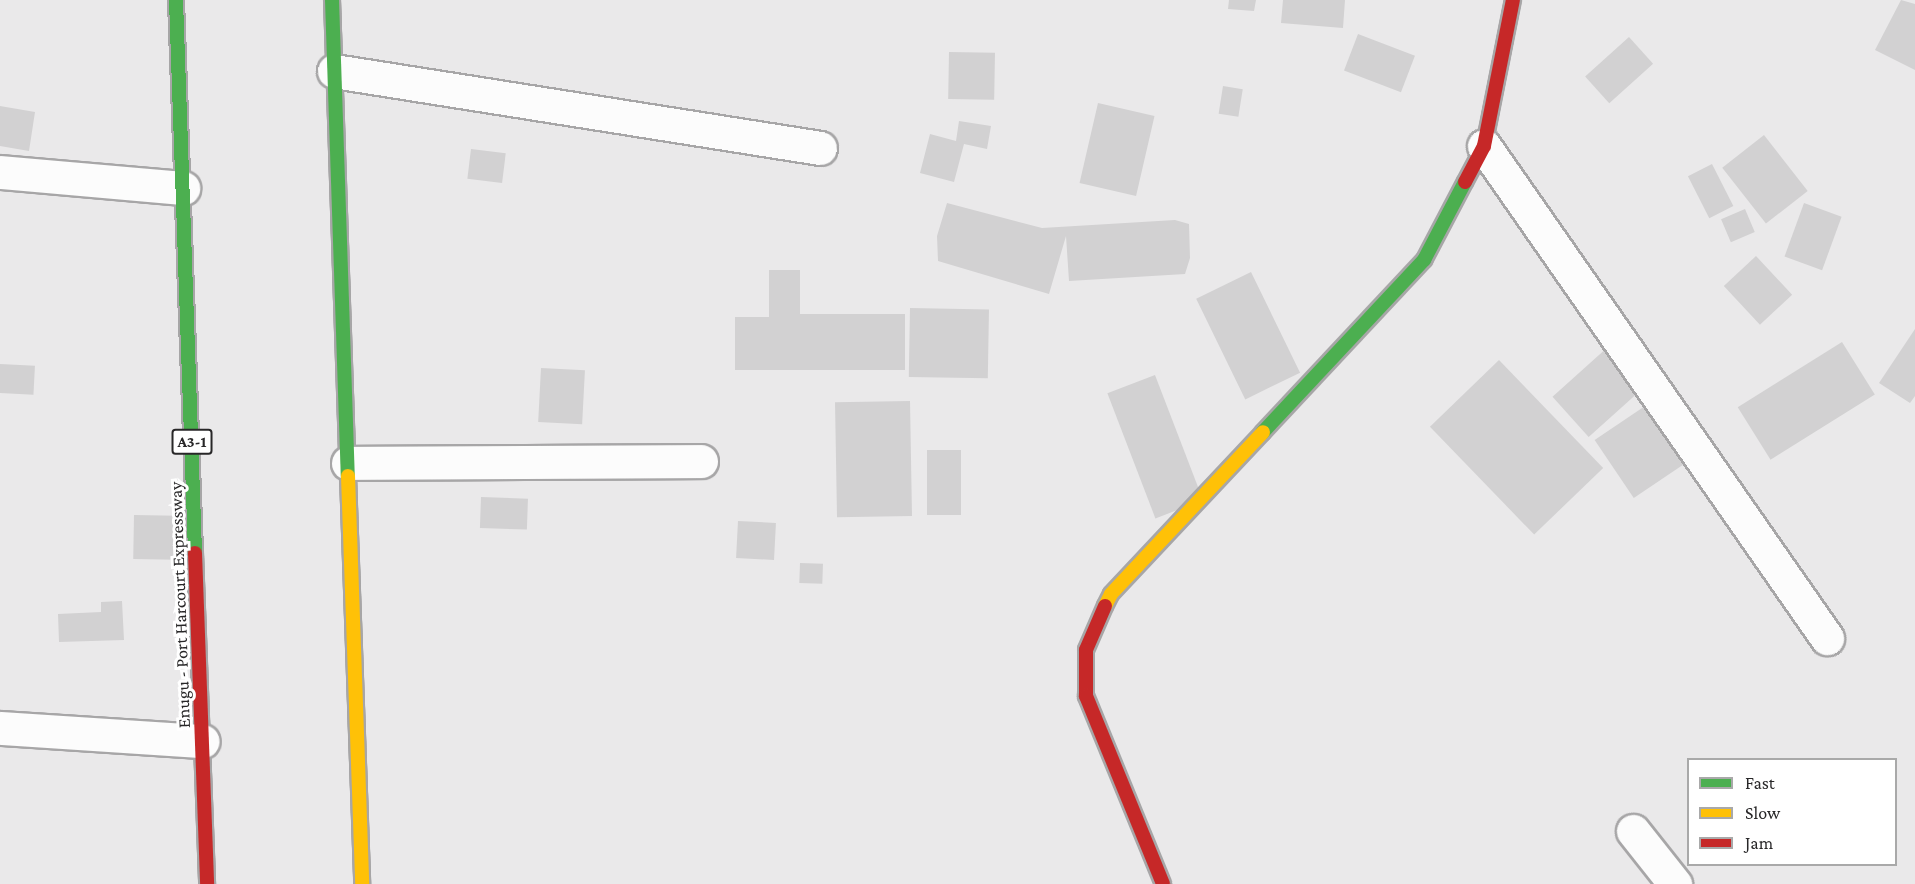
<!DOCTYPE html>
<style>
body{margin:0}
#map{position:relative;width:1915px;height:884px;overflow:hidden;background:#eae9ea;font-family:"Crimson Pro",serif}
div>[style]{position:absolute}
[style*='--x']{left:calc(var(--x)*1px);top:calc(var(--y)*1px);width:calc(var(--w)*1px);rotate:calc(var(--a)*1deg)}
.building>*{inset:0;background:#d2d1d2;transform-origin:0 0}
.roads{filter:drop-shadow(2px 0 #a7a6a7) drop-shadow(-2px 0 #a7a6a7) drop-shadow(0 2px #a7a6a7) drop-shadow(0 -2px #a7a6a7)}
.street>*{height:33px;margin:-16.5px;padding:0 16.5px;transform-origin:16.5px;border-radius:16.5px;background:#fcfcfc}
.fast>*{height:14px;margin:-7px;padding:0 7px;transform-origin:7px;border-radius:7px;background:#4caf50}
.slow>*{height:14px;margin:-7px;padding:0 7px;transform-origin:7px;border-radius:7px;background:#ffc107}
.jam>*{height:14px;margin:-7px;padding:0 7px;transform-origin:7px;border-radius:7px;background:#c62828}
span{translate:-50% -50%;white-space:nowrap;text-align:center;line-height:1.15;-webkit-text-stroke:6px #fff;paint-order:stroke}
.shield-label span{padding:2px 4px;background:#fff;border:2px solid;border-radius:4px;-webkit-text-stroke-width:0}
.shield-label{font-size:16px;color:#282728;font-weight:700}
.street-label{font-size:18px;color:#282728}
.legend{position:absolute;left:1687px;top:758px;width:210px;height:108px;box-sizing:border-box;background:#fff;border:2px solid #a9a9a9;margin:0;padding:8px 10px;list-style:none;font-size:18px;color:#282728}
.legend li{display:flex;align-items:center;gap:12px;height:30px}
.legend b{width:30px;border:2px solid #a9a9a9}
</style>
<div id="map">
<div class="building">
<div style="clip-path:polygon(1229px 0,1256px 0,1254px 11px,1228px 9px)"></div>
<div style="clip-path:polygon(1283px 0,1345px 0,1343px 28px,1281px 23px)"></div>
<div style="clip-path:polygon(1901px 0,1915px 4px,1915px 70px,1875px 50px)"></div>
<div style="left:1358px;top:34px;width:61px;height:39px;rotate:21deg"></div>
<div style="left:1629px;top:37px;width:36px;height:59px;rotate:48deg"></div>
<div style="left:949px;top:52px;width:46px;height:47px;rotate:1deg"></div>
<div style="left:1223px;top:86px;width:20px;height:28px;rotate:9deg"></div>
<div style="left:1098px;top:103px;width:58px;height:82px;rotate:13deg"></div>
<div style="clip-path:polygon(0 106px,35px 112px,29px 151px,0 146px)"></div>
<div style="clip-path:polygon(959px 121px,991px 126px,987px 149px,964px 144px,954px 182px,920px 173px,930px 134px,956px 141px)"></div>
<div style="left:1764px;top:135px;width:71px;height:53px;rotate:52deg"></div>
<div style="left:471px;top:149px;width:35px;height:30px;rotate:7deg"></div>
<div style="left:1712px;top:164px;width:47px;height:27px;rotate:63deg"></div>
<div style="clip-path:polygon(947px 203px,1042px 228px,1175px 220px,1189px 224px,1190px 258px,1185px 274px,1069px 281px,1066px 236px,1049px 294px,938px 261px,937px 236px)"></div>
<div style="left:1804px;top:203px;width:40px;height:57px;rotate:20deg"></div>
<div style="left:1745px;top:209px;width:25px;height:26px;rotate:67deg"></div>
<div style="left:1756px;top:256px;width:53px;height:44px;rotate:47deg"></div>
<div style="clip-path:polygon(769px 270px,800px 270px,800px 314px,905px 314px,905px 370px,735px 370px,735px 317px,769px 317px)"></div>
<div style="left:1251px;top:272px;width:112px;height:61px;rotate:64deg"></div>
<div style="left:910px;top:308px;width:79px;height:69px;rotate:1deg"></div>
<div style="clip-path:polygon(1915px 329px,1915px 396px,1910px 403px,1879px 383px)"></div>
<div style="left:1842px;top:342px;width:62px;height:123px;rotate:58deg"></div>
<div style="left:1609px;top:346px;width:54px;height:76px;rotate:48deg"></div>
<div style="left:1499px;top:360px;width:150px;height:96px;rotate:46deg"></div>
<div style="left:0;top:364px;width:35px;height:29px;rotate:3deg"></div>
<div style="left:541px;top:368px;width:44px;height:54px;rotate:3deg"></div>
<div style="left:1155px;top:375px;width:134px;height:51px;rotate:69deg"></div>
<div style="left:910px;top:401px;width:115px;height:75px;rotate:89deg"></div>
<div style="left:1651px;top:402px;width:70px;height:68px;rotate:56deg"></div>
<div style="left:927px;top:450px;width:34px;height:65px"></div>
<div style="left:481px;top:497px;width:47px;height:31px;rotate:2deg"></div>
<div style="left:134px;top:515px;width:43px;height:44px;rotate:1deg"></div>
<div style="left:738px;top:521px;width:38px;height:37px;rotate:3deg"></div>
<div style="left:800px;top:563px;width:23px;height:20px;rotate:2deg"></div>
<div style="clip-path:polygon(122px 601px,124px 640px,59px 642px,58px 614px,101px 612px,101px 602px)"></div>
</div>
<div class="roads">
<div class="street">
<div style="--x:334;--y:71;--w:492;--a:9"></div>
<div style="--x:1484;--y:146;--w:600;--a:55.12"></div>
<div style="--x:0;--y:172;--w:184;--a:5"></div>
<div style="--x:348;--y:463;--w:353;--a:-0.3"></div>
<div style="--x:0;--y:728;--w:203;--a:3.7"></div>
<div style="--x:1633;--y:831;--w:68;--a:51.6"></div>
</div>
<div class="fast">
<div style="--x:176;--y:0;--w:553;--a:88.03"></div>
<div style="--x:332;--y:0;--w:476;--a:88.1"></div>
<div style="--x:1263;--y:432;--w:236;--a:-46.9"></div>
<div style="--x:1424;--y:260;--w:88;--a:-62.3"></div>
</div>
<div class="slow">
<div style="--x:348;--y:476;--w:408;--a:88"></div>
<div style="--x:1105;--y:606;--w:13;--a:-63"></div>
<div style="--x:1111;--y:594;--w:222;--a:-46.8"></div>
</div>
<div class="jam">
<div style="--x:1465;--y:182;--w:41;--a:-62.2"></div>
<div style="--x:1484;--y:146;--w:149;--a:-78.8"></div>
<div style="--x:195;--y:553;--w:331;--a:87.9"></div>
<div style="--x:1105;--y:606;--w:48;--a:113.4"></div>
<div style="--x:1086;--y:650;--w:46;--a:90"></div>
<div style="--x:1086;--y:696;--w:203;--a:67.7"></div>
</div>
</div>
<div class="shield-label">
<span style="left:192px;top:442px">A3-1</span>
</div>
<div class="street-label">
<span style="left:180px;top:605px;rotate:-92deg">Enugu - Port Harcourt Expressway</span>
</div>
<ul class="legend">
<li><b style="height:8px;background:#4caf50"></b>Fast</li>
<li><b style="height:8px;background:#ffc107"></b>Slow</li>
<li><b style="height:8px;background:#c62828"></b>Jam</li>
</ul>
</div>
